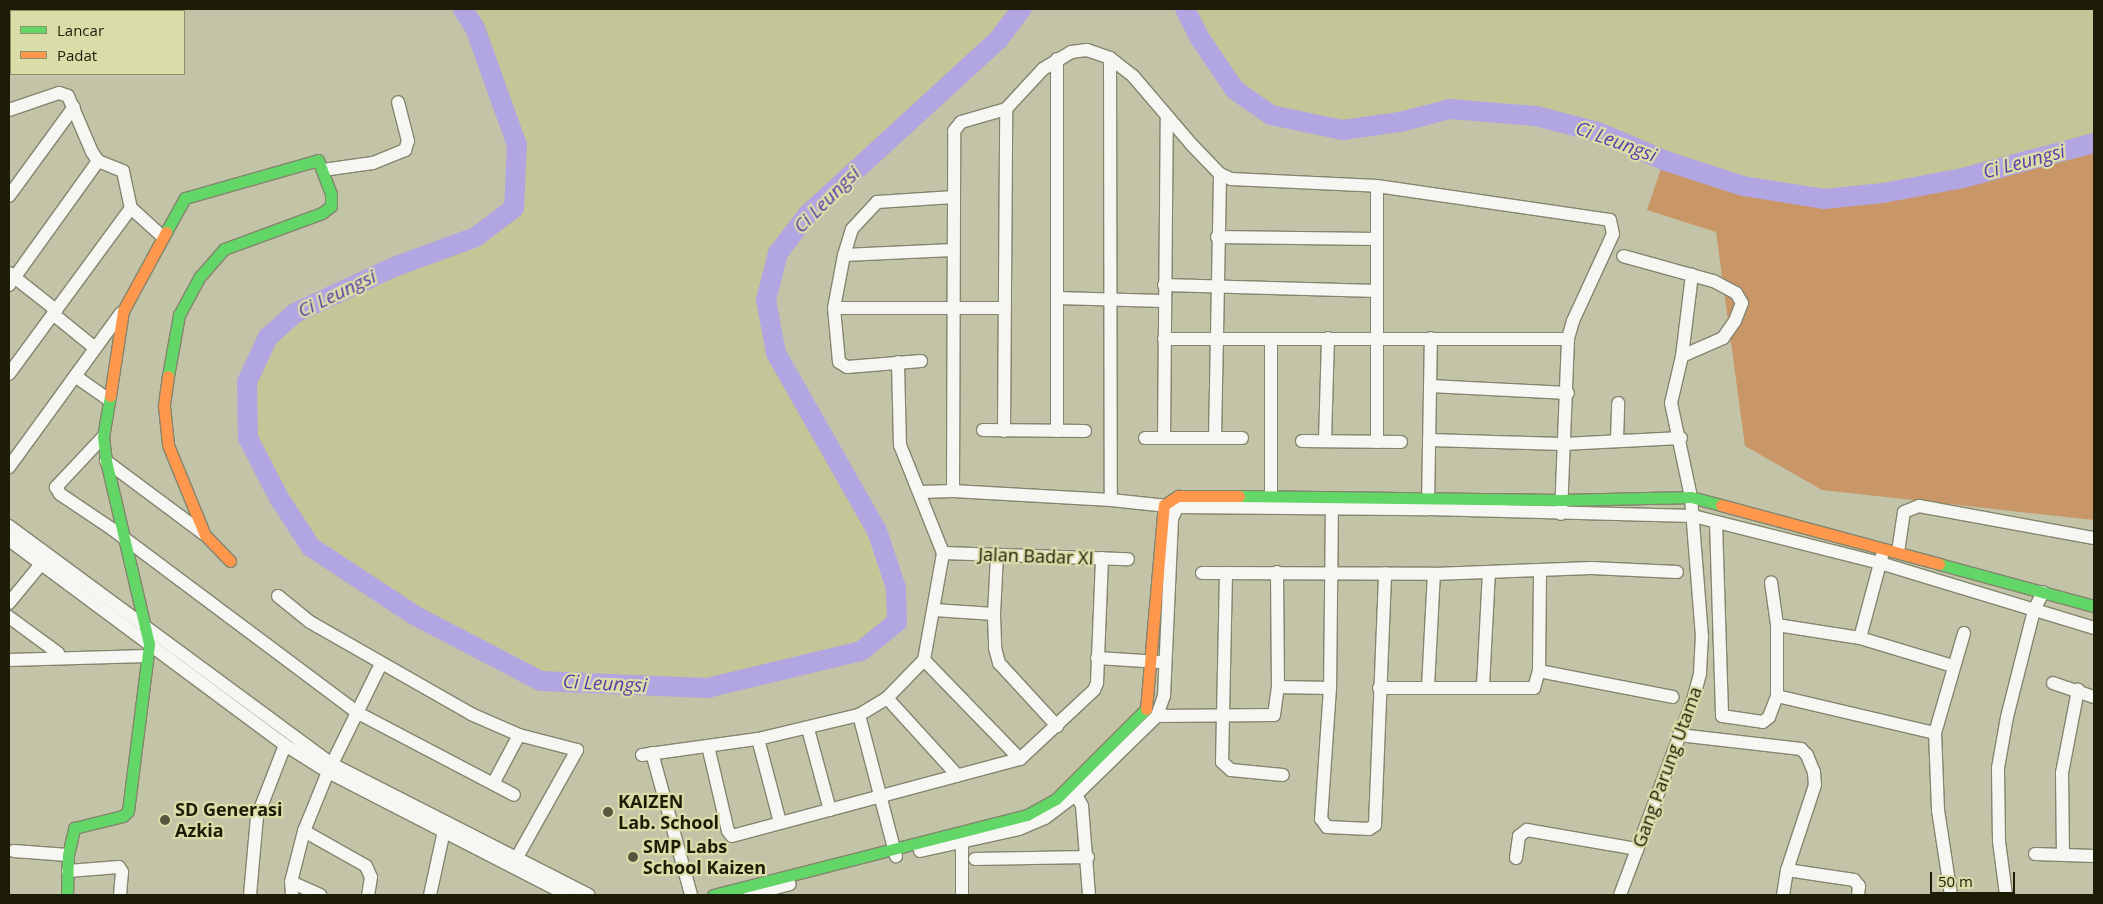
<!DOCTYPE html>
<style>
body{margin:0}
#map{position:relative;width:2103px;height:904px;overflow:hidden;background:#c2c3a7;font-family:"Open Sans",sans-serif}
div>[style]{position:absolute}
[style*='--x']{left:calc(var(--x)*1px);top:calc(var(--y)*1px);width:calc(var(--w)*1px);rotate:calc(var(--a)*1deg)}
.built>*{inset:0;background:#c4c698}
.forest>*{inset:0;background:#c99668}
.river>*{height:20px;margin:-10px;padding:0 10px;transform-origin:10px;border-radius:10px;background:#b1a6e1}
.roads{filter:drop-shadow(1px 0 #84856e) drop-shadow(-1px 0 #84856e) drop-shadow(0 1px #84856e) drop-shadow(0 -1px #84856e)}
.street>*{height:12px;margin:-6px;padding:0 6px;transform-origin:6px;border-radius:6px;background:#f6f6f2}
.fast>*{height:11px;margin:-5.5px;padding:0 5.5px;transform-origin:5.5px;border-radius:5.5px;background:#63d668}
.slow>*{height:11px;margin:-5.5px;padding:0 5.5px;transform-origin:5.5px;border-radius:5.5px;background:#ff974d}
.dots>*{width:14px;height:14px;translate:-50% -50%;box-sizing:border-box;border:2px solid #dadda7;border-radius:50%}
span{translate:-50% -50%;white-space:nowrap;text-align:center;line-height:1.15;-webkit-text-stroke:4.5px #dadda7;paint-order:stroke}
.street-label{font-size:18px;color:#1c1c07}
.poi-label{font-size:18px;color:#1c1c07;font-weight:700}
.left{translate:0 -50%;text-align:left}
.water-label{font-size:19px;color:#5b3cab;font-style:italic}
.frame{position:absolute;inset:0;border:10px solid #1c1c07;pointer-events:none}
.legend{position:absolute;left:10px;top:10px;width:175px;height:65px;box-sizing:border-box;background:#dadda7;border:1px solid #8e9067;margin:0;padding:6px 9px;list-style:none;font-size:15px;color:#1c1c07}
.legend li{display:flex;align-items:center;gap:10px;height:25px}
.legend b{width:25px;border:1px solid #8e9067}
.scale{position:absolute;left:1930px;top:872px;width:85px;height:22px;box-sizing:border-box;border:2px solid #1c1c07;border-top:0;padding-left:6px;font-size:15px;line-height:18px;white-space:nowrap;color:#1c1c07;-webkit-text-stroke:4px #dadda7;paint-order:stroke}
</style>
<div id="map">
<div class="built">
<div style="clip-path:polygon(463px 9px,1021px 9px,998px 40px,808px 214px,778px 253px,766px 300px,776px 354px,875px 528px,896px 588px,897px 622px,861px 651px,707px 688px,541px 681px,417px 616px,311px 547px,248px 438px,247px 382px,268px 337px,295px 313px,393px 267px,476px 237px,514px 208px,517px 145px,475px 28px)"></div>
<div style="clip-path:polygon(1185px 9px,2094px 9px,2094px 143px,1963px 178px,1883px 193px,1824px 199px,1743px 186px,1664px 160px,1600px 133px,1536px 116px,1450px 109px,1400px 122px,1342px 130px,1271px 115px,1235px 90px)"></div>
</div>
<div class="forest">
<div style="clip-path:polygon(2094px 143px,2094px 520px,1822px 490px,1745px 446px,1716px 232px,1647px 210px,1664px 160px,1743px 186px,1824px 198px,1901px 189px,2003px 169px)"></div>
</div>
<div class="river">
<div style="--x:463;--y:9;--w:22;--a:58"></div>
<div style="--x:475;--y:28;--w:124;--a:70.3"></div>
<div style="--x:517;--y:145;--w:63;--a:92.7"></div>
<div style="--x:514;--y:208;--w:48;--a:142.7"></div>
<div style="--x:476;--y:237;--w:87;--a:159.9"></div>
<div style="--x:394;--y:267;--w:109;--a:155.1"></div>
<div style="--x:295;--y:313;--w:36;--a:138"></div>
<div style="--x:268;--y:337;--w:50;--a:115"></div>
<div style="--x:247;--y:382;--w:56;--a:89"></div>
<div style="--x:248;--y:438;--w:68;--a:62.7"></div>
<div style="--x:279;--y:498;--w:59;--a:56.9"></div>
<div style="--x:311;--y:547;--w:123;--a:33.4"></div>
<div style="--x:414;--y:615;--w:143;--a:27.5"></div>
<div style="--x:541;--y:681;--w:166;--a:2.4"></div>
<div style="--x:707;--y:688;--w:158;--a:-13.5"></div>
<div style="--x:861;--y:651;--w:46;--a:-38.9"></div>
<div style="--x:897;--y:622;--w:34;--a:-92"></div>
<div style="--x:896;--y:588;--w:60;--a:-108.4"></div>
<div style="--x:877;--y:531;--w:205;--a:-119.6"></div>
<div style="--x:776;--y:353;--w:54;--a:-100.7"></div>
<div style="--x:766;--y:300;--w:49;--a:-75.7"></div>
<div style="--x:778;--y:253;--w:49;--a:-52.4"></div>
<div style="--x:808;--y:214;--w:258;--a:-42.5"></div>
<div style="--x:998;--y:40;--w:39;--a:-53"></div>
<div style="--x:1185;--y:9;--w:35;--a:63"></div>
<div style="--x:1201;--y:40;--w:60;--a:55.8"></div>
<div style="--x:1235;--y:90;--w:44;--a:34.8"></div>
<div style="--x:1271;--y:115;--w:73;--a:11.9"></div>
<div style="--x:1342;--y:130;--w:59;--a:-7.9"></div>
<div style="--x:1400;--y:122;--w:52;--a:-14.6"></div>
<div style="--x:1450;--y:109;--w:86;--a:4.7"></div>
<div style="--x:1536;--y:116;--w:64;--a:14.5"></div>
<div style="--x:1598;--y:132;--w:74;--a:23.1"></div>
<div style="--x:1666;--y:161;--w:81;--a:18"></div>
<div style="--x:1743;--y:186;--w:82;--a:9.1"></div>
<div style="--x:1824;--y:199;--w:59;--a:-5.8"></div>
<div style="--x:1883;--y:193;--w:81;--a:-10.6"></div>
<div style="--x:1963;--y:178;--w:136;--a:-15"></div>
<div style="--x:26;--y:11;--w:5;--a:-22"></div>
<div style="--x:9;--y:21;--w:3;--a:-45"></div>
</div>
<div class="roads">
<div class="street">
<div style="--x:1110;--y:58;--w:442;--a:89.9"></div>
<div style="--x:9;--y:110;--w:53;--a:-18.8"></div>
<div style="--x:59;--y:93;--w:9;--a:18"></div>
<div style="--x:68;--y:96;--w:61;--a:66.8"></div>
<div style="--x:92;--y:152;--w:11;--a:56"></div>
<div style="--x:98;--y:161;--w:27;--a:22"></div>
<div style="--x:123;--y:171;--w:38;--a:78"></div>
<div style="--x:131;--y:208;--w:43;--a:42.2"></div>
<div style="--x:323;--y:170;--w:50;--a:-8"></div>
<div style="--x:373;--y:163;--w:35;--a:-22"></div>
<div style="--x:405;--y:150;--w:9;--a:-72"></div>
<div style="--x:408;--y:141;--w:40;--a:-104.4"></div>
<div style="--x:9;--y:196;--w:110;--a:-53.9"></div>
<div style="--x:1217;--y:237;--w:159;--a:0.7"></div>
<div style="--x:844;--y:255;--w:109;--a:-2.6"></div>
<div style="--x:9;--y:273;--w:60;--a:38.2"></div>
<div style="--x:9;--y:285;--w:153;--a:-54.3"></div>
<div style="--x:1164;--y:285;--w:213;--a:1.6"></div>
<div style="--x:1057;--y:298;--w:106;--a:1.6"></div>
<div style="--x:834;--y:308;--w:170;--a:0"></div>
<div style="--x:53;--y:314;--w:54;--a:39"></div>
<div style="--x:1164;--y:339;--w:404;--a:0"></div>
<div style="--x:1271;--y:340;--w:156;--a:90"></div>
<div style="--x:1682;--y:356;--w:82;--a:-83"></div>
<div style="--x:921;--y:361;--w:74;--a:175.4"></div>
<div style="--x:847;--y:367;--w:9;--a:-148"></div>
<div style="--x:839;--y:362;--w:54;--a:-95.3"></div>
<div style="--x:834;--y:308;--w:54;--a:-79.3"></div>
<div style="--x:844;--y:255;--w:27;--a:-73"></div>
<div style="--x:852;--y:229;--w:37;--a:-47"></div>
<div style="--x:877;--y:202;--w:77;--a:-3.7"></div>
<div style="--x:9;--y:374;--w:206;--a:-53.7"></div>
<div style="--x:75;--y:376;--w:42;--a:35.2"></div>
<div style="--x:1430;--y:386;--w:138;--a:2.9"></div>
<div style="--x:983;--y:430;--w:102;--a:0.6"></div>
<div style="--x:1004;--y:431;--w:322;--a:-89.6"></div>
<div style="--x:1057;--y:431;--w:372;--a:-90"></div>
<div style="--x:103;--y:437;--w:69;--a:133.2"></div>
<div style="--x:56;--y:487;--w:8;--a:60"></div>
<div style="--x:60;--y:494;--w:63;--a:33.9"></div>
<div style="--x:112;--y:529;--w:307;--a:36.8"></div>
<div style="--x:358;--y:713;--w:176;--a:27.7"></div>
<div style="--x:1145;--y:438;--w:97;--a:0"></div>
<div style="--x:1164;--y:438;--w:319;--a:-89.5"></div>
<div style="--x:1215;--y:438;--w:264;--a:-88.9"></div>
<div style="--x:1617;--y:439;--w:36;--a:-88"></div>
<div style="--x:1325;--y:440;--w:102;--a:-88.3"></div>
<div style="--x:1429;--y:440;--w:134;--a:1.7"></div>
<div style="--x:1563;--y:444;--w:118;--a:-2.9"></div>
<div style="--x:1302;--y:441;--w:99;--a:0.6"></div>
<div style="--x:1377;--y:442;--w:256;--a:-90"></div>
<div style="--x:106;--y:461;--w:122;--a:36.7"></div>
<div style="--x:9;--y:467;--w:190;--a:-54"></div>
<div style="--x:953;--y:491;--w:360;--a:-89.8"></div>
<div style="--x:954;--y:131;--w:11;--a:-52"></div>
<div style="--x:961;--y:122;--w:47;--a:-16.1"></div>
<div style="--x:1006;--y:109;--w:54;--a:-47.2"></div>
<div style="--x:1043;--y:69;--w:33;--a:-31"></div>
<div style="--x:1071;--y:52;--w:16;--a:-7"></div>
<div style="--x:1087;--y:50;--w:24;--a:19"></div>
<div style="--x:1110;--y:58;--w:29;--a:38"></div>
<div style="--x:1133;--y:76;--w:89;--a:49.5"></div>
<div style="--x:1191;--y:144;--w:42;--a:46"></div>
<div style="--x:1220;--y:174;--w:12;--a:24"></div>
<div style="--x:1231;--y:179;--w:146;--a:2.7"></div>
<div style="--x:1377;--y:186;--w:235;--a:8.3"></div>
<div style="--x:1610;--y:220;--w:14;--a:78"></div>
<div style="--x:1613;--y:234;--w:96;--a:114.7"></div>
<div style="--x:1573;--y:321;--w:19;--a:106"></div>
<div style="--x:1568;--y:339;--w:175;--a:92.3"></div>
<div style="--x:921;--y:492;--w:32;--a:-2"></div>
<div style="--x:953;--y:491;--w:158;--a:3.3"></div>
<div style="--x:1111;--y:500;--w:66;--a:6.1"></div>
<div style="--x:1177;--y:507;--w:251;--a:0.5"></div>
<div style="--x:1428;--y:509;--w:265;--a:1.5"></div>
<div style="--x:1693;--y:516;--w:193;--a:14.1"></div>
<div style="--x:1880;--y:563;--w:224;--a:16.9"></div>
<div style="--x:1332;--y:502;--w:186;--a:90.6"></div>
<div style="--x:1330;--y:688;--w:131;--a:93.9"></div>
<div style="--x:1321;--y:819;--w:10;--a:53"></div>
<div style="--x:1327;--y:827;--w:42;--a:2.7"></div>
<div style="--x:1369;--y:829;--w:7;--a:-34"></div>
<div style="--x:1375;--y:825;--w:252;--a:-87.7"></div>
<div style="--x:1428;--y:504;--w:166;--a:-89"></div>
<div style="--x:1716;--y:522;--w:194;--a:88.2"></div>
<div style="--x:1722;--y:716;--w:41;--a:8.3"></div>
<div style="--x:1763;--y:722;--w:8;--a:-40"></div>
<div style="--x:1769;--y:717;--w:22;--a:-69"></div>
<div style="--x:1777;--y:696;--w:71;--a:-90"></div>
<div style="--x:1777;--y:625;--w:43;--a:-97.9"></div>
<div style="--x:9;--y:526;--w:401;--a:36.4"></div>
<div style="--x:332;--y:764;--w:288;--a:27"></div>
<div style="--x:9;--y:540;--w:344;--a:36.6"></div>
<div style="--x:285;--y:745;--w:51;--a:32.1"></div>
<div style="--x:328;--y:772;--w:269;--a:27.2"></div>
<div style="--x:1898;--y:552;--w:40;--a:-81.5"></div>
<div style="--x:1904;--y:512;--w:16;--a:-22"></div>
<div style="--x:1919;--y:506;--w:178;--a:10.4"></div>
<div style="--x:943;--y:553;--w:185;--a:1.9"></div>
<div style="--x:997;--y:555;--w:59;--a:92.9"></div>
<div style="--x:994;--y:614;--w:34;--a:88"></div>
<div style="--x:995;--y:648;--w:16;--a:75"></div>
<div style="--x:999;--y:663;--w:86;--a:47.4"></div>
<div style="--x:1202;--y:573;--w:232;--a:0.2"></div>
<div style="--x:1434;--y:574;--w:157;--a:-2.2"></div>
<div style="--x:1591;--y:568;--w:86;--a:2.7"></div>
<div style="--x:1226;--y:573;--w:189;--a:91.2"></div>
<div style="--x:1222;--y:762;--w:12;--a:42"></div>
<div style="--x:1231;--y:770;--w:52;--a:5.5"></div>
<div style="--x:278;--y:596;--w:41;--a:39.1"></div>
<div style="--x:310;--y:622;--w:185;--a:29.7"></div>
<div style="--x:471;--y:714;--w:52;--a:23.6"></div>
<div style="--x:519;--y:735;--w:60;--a:14.5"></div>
<div style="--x:577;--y:750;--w:125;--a:119.2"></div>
<div style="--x:9;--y:603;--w:50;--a:-50.6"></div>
<div style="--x:934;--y:610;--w:60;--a:3.8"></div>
<div style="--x:9;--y:617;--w:61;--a:36.3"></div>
<div style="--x:1777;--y:625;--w:84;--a:8.9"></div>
<div style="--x:1860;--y:638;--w:97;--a:16.8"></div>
<div style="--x:1860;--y:638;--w:85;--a:-75"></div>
<div style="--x:1097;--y:658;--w:63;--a:3.6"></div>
<div style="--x:9;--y:660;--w:138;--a:-1.7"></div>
<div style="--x:924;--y:660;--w:138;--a:45.9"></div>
<div style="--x:1539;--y:671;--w:136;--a:11"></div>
<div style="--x:2053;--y:683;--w:43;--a:18.9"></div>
<div style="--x:1483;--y:686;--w:114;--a:-87"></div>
<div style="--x:1278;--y:687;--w:52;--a:1.1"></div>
<div style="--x:1428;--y:687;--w:113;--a:-87"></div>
<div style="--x:1379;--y:688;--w:155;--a:0"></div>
<div style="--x:1534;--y:688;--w:18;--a:-74"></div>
<div style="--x:1539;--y:671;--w:101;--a:-89.4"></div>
<div style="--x:1777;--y:696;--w:162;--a:13.2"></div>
<div style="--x:887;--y:698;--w:105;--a:47.7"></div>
<div style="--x:859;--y:715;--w:146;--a:75.3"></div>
<div style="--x:1157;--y:716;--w:117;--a:-0.5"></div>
<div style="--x:1274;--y:715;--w:28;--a:-82"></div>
<div style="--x:1278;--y:687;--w:115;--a:-90.5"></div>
<div style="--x:808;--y:729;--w:84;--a:74.8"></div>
<div style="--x:1679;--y:735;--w:123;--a:6.5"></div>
<div style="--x:1801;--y:749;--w:8;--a:45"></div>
<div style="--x:1807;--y:755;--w:18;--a:68"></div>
<div style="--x:1814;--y:772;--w:13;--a:86"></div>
<div style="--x:1815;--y:785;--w:89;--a:108.2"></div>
<div style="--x:1787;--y:870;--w:25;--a:99"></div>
<div style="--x:758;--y:739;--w:86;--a:75.2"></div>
<div style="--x:708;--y:746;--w:87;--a:76.8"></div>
<div style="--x:728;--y:831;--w:6;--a:51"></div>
<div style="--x:732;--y:836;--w:298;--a:-15"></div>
<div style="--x:1020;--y:759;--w:101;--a:-43"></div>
<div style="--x:1094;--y:690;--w:8;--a:-67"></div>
<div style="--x:1097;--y:683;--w:125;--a:-87.7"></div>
<div style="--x:652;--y:753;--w:147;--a:74.6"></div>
<div style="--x:642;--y:755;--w:117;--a:-7.9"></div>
<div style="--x:758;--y:739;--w:104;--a:-13.4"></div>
<div style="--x:859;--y:715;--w:33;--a:-31"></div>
<div style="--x:887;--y:698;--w:53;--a:-45.8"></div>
<div style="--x:924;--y:660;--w:109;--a:-79.9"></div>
<div style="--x:943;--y:553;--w:116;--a:-111.7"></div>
<div style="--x:900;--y:445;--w:83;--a:-91.4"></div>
<div style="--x:494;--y:782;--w:53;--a:-62"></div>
<div style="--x:1073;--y:789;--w:19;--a:62"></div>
<div style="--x:1082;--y:806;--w:89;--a:85.5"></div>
<div style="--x:304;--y:831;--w:71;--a:29.4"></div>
<div style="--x:366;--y:866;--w:12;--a:66"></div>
<div style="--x:371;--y:877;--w:18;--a:99"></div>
<div style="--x:962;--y:834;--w:61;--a:90"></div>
<div style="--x:14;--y:851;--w:54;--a:4.2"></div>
<div style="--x:920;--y:851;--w:101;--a:-12.5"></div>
<div style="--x:1019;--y:829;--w:28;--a:-23"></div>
<div style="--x:1045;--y:818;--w:41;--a:-37.1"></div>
<div style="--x:1078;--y:793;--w:110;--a:-44.3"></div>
<div style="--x:1157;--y:716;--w:21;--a:-71"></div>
<div style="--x:1164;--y:696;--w:177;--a:-87.4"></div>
<div style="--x:1172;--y:519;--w:13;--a:-67"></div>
<div style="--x:2035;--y:854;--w:59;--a:1.9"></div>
<div style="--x:2063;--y:855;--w:82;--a:-90.7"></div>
<div style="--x:2062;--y:773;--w:85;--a:-79.1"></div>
<div style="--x:1516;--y:858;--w:22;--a:-82"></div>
<div style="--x:1519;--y:836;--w:10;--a:-37"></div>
<div style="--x:1527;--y:830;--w:112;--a:9.8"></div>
<div style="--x:975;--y:859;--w:113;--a:-1"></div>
<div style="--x:1787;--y:870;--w:68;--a:8.5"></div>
<div style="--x:1854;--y:880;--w:8;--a:50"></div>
<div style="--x:1859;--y:886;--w:9;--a:96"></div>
<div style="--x:68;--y:871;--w:51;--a:-4.5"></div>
<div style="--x:119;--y:867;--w:6;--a:59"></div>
<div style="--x:122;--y:872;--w:23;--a:95"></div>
<div style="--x:291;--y:882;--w:32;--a:24"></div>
<div style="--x:250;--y:895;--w:78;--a:-84.9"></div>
<div style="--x:257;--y:817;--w:77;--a:-68.7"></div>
<div style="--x:292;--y:895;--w:13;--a:-94"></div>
<div style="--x:291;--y:882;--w:53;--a:-75.7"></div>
<div style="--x:304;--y:831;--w:64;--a:-67.9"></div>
<div style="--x:328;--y:772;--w:120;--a:-63.9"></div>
<div style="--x:430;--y:895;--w:71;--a:-77.7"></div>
<div style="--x:749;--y:895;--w:42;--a:-15"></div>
<div style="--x:1620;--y:895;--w:208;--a:-69.5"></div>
<div style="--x:1693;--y:700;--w:28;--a:-75"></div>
<div style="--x:1700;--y:673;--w:36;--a:-87"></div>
<div style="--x:1702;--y:637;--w:140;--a:-94.5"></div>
<div style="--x:1691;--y:497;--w:96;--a:-102"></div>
<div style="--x:1671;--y:403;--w:48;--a:-76.8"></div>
<div style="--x:1682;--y:356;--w:45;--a:-23.7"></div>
<div style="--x:1723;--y:338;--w:21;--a:-55"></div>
<div style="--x:1735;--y:321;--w:19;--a:-69"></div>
<div style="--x:1742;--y:303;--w:12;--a:-121"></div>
<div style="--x:1736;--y:293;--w:26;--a:-152"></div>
<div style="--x:1713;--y:281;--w:93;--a:-164.5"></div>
<div style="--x:1951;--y:895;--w:86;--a:-98.7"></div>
<div style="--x:1938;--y:810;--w:77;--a:-92.2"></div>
<div style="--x:1935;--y:733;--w:104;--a:-73.8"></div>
<div style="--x:2006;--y:895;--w:54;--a:-97.4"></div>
<div style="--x:1999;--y:841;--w:73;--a:-90.8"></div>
<div style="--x:1998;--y:768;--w:52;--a:-80"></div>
<div style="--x:2007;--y:717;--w:110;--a:-75.8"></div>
<div style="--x:2034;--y:610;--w:20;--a:-63"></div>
</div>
<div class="fast">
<div style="--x:166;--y:232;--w:39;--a:-61"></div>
<div style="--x:185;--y:198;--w:138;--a:-15.9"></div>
<div style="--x:318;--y:160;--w:36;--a:69"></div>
<div style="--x:331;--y:194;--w:12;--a:90"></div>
<div style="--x:331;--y:206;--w:11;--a:142"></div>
<div style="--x:322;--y:213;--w:104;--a:159.8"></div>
<div style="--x:224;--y:249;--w:38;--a:131"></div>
<div style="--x:199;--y:278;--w:42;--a:118.4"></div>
<div style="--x:179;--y:315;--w:62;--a:100.2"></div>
<div style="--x:1239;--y:496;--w:322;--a:0.7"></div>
<div style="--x:1561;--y:500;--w:130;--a:-1.3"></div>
<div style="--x:1691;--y:497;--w:31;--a:15"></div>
<div style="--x:1939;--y:564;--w:161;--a:15.2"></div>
<div style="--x:67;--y:895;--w:40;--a:-88.6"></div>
<div style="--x:68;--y:855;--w:28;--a:-77"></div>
<div style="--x:74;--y:828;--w:50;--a:-13.8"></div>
<div style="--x:123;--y:816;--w:7;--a:-45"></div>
<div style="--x:128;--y:811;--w:168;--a:-82.8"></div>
<div style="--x:149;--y:644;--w:188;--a:-103.2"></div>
<div style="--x:106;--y:461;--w:24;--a:-97"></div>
<div style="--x:103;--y:437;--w:42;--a:-80.3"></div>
<div style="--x:713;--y:895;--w:324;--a:-14.3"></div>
<div style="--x:1027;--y:815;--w:33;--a:-29"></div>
<div style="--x:1056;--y:799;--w:127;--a:-45"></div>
</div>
<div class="slow">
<div style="--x:168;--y:376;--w:30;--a:98"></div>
<div style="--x:164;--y:406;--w:39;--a:84"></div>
<div style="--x:168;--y:445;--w:97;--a:67.7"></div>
<div style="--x:205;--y:535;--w:36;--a:46"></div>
<div style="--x:110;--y:396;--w:86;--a:-81.3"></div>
<div style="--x:123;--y:311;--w:90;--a:-61.4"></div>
<div style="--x:1721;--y:505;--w:226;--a:15.1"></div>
<div style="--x:1146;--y:709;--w:205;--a:-85"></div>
<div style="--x:1164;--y:505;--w:17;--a:-33"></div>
<div style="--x:1178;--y:496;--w:61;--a:0"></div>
</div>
</div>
<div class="dots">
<div style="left:608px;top:812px;background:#56563f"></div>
<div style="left:165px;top:820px;background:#56563f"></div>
<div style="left:633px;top:857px;background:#56563f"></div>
</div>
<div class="street-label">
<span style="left:1036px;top:556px;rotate:2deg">Jalan Badar XI</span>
<span style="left:1667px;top:767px;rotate:-70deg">Gang Parung Utama</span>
</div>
<div class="poi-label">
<span class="left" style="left:618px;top:812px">KAIZEN<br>Lab. School</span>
<span class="left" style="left:175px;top:820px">SD Generasi<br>Azkia</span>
<span class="left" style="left:643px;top:857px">SMP Labs<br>School Kaizen</span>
</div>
<div class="water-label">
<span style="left:1616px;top:142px;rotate:20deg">Ci Leungsi</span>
<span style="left:2024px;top:162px;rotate:-15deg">Ci Leungsi</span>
<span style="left:827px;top:200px;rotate:-45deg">Ci Leungsi</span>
<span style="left:337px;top:294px;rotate:-26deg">Ci Leungsi</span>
<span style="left:605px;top:684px;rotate:3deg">Ci Leungsi</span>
</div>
<div class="frame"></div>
<ul class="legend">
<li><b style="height:6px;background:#63d668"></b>Lancar</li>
<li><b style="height:6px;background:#ff974d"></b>Padat</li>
</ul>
<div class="scale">50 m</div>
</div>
